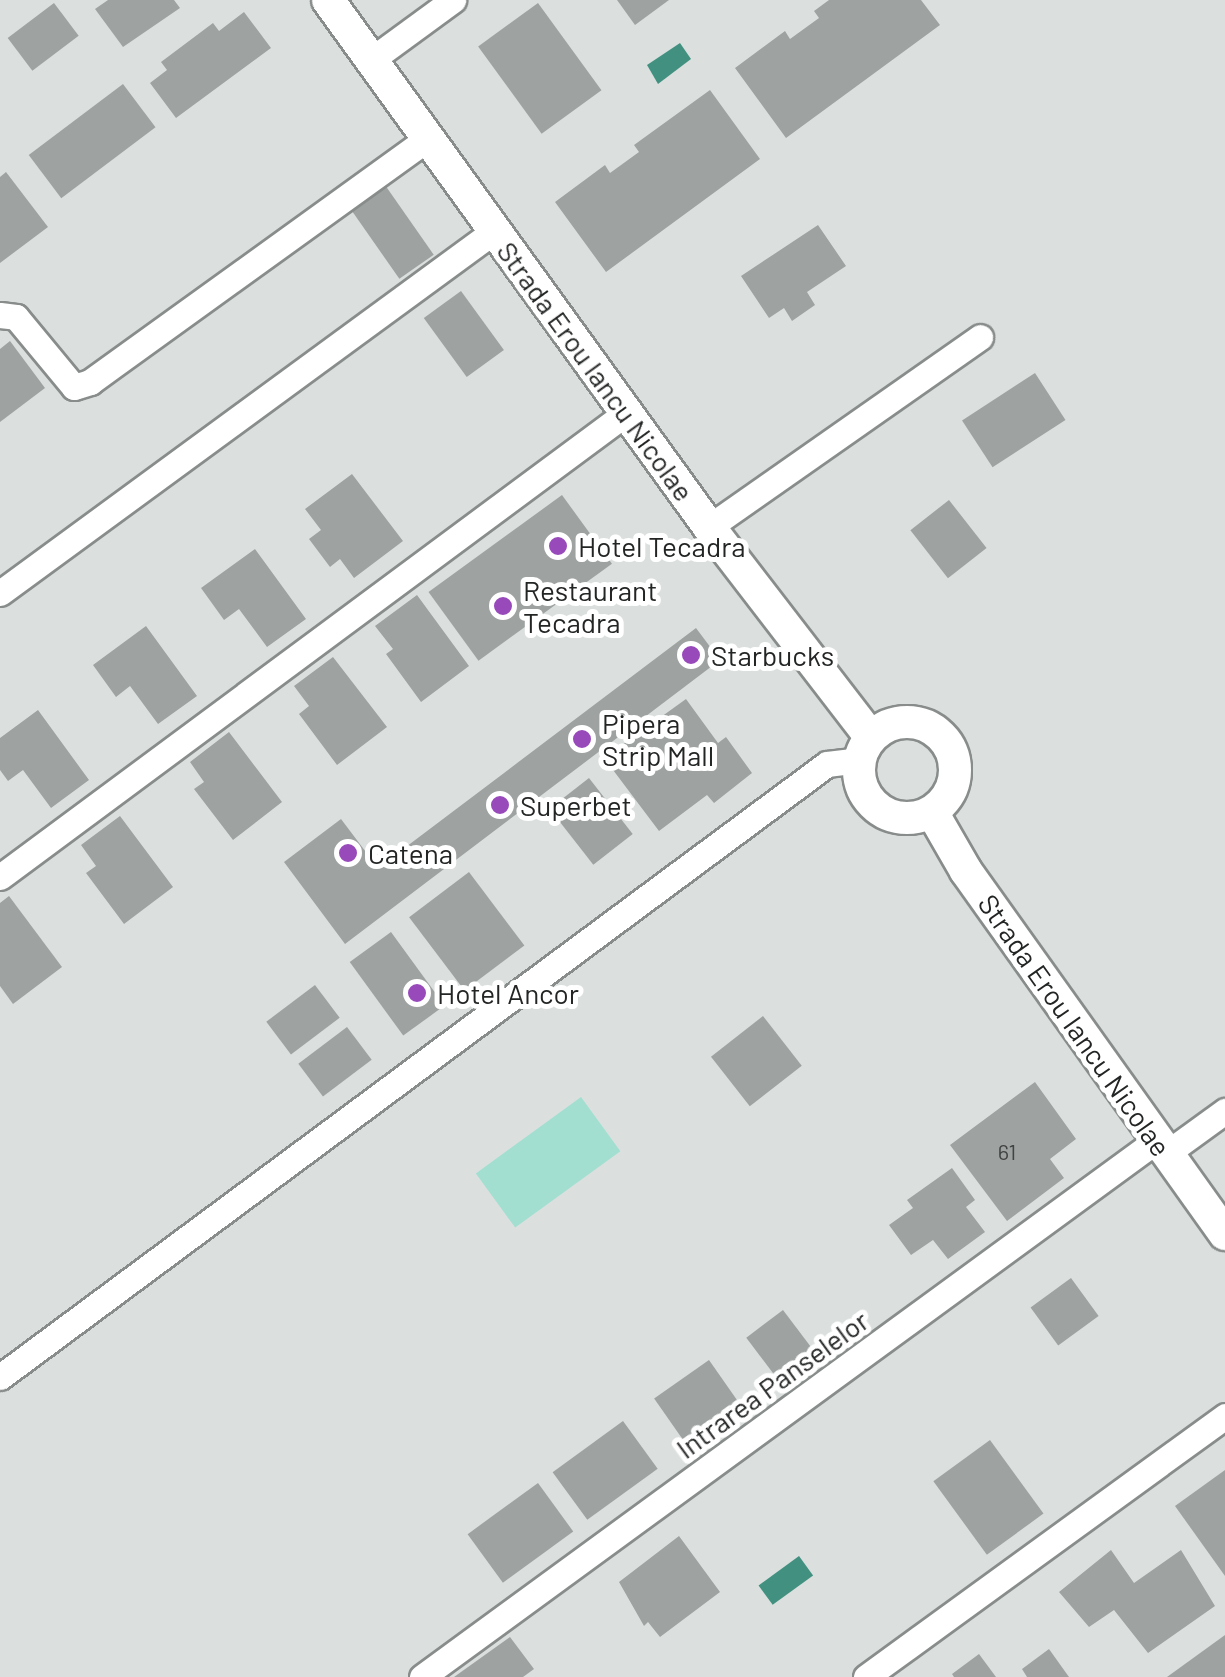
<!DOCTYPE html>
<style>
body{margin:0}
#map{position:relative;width:1225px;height:1677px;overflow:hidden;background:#dbe0de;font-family:Barlow,sans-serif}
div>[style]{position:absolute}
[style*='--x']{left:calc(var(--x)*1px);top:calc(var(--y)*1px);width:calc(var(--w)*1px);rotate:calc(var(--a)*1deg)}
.green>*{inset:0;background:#a2dfd0;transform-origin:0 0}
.water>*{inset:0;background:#429180;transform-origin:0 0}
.building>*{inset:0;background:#9ea3a1;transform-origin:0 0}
.roads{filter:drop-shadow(2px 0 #888d8b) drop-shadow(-2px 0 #888d8b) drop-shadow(0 2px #888d8b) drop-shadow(0 -2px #888d8b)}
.minor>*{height:25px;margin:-12.5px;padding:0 12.5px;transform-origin:12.5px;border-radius:12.5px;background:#fff}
.tertiary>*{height:32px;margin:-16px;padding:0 16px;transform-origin:16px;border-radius:16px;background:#fff}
.tertiary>.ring{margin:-16px;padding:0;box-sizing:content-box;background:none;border:32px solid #fff;border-radius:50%}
.dots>*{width:28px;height:28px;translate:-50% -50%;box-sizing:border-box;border:5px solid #fff;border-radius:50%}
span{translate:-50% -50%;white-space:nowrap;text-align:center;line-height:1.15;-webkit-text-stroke:10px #fff;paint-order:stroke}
.number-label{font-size:22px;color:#424443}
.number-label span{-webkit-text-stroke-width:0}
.street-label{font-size:28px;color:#232524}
.poi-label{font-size:28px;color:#232524}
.left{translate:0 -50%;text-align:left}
</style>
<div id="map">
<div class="green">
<div style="left:581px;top:1097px;width:67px;height:130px;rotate:54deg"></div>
</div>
<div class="water">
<div style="clip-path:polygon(680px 43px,691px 59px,658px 84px,647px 65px)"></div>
<div style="left:799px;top:1556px;width:24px;height:50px;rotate:54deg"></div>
</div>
<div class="building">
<div style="clip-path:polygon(108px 0,174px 0,180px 8px,123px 47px,95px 9px)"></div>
<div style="clip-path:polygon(617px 0,669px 0,635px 25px)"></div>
<div style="clip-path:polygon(829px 0,921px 0,940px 25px,786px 138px,735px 68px,785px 31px,790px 39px,819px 18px,814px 11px)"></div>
<div style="left:54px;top:3px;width:41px;height:58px;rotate:53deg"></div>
<div style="left:538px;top:3px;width:108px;height:74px;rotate:54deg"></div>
<div style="clip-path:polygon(244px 12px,271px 48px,176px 118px,150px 83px,167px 70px,161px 62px,213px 23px,219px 31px)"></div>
<div style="left:123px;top:84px;width:54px;height:118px;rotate:53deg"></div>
<div style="clip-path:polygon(710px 90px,760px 159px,606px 272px,555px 202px,605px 165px,610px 173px,639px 152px,634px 145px)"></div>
<div style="clip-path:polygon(6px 172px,48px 227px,0 263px,0 177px)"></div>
<div style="left:385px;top:185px;width:85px;height:42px;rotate:55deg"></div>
<div style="clip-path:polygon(818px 225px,846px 266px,807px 292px,815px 305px,792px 321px,784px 308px,769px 318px,741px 276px)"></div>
<div style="left:461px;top:291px;width:73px;height:46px;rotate:54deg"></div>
<div style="clip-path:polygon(10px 341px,45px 388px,0 422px,0 349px)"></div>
<div style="left:1035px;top:373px;width:56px;height:87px;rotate:57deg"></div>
<div style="clip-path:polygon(352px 474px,403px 541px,354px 578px,340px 559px,330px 567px,309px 539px,321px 530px,305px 509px)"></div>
<div style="left:562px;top:495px;width:85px;height:165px;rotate:54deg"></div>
<div style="left:949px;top:500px;width:61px;height:49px;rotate:52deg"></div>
<div style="clip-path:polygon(255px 549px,306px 619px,267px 647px,239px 609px,224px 620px,201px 588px)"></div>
<div style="clip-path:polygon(417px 595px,469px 666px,421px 702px,386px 654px,393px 649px,375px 626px)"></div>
<div style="clip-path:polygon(146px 626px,197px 696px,158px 724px,130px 686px,116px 697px,93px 665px)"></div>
<div style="clip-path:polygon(696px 628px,720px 660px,345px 944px,284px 862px,341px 819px,378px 868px)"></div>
<div style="clip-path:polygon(333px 657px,387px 727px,337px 765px,299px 714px,309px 706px,294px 686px)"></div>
<div style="clip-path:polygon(686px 699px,718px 743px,726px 737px,752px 773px,714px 803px,707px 795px,659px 831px,604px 758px)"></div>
<div style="clip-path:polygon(38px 710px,89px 780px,51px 808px,23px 770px,8px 781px,0 770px,0 738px)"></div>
<div style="clip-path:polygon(229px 732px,282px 802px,233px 840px,194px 789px,204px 782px,190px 762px)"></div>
<div style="left:589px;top:778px;width:71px;height:50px;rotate:52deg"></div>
<div style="clip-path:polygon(120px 816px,173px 887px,124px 924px,86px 873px,96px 866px,81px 845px)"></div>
<div style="left:469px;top:872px;width:92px;height:75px;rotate:53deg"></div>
<div style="clip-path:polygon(9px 896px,62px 967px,13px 1004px,0 986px,0 903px)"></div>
<div style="left:391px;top:932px;width:91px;height:51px;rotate:54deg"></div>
<div style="left:315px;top:985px;width:41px;height:61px;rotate:53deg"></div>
<div style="left:763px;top:1016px;width:63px;height:66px;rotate:52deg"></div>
<div style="left:347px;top:1027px;width:41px;height:61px;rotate:53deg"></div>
<div style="clip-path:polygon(1035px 1082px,1076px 1139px,1050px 1159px,1064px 1178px,1007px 1221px,950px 1145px)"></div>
<div style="clip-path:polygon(952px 1168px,975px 1200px,966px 1207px,985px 1232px,948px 1259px,933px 1240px,911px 1255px,889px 1225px,913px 1208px,907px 1200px)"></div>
<div style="left:1071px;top:1278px;width:47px;height:50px;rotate:54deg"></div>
<div style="left:783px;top:1310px;width:59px;height:46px;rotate:53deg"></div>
<div style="left:709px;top:1360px;width:61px;height:67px;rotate:55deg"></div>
<div style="left:623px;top:1421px;width:59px;height:87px;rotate:54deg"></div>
<div style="left:990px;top:1440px;width:91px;height:70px;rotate:54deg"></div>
<div style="clip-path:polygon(1225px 1470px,1225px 1576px,1175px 1506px)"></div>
<div style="left:538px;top:1483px;width:60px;height:87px;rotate:54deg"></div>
<div style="clip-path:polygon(679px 1536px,720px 1592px,660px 1637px,648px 1622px,644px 1626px,619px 1582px)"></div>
<div style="clip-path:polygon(1111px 1550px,1134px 1583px,1181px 1550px,1215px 1606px,1148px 1653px,1114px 1610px,1089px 1627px,1059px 1592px)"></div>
<div style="clip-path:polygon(1225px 1635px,1225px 1677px,1167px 1677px)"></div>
<div style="clip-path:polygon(510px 1637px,534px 1669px,523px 1677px,454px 1677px)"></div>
<div style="clip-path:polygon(1049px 1649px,1069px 1677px,1027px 1677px,1022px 1669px)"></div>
<div style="clip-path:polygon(979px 1654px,996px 1677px,954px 1677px,952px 1674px)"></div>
</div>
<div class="roads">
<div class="minor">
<div style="--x:371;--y:60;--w:102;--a:-36.2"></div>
<div style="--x:0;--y:315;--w:16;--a:7"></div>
<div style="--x:16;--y:317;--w:91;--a:50.4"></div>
<div style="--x:74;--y:387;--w:17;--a:-17"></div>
<div style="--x:90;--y:382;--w:415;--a:-35.8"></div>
<div style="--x:709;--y:527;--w:331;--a:-35"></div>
<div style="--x:0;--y:593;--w:612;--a:-36.23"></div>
<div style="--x:0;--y:877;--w:779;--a:-36.55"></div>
<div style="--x:1167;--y:1153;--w:72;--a:-35.9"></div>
<div style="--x:0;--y:1377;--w:1029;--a:-36.55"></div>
<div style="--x:827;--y:764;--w:32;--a:-7"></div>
<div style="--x:422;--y:1677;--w:910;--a:-36.15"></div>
<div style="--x:866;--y:1677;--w:444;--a:-36"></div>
</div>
<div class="tertiary">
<div style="--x:328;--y:0;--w:650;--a:54.13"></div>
<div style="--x:709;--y:527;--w:265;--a:52.4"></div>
<div class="ring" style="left:859px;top:722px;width:64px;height:64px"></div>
<div style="--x:932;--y:812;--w:68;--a:60"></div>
<div style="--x:966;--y:871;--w:446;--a:54.5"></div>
</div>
</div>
<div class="dots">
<div style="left:558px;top:546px;background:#984abb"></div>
<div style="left:503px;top:606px;background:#984abb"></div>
<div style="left:691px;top:655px;background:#984abb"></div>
<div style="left:582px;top:739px;background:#984abb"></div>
<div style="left:500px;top:805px;background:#984abb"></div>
<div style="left:348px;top:853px;background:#984abb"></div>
<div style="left:417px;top:993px;background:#984abb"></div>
</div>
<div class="number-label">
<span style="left:1007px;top:1152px">61</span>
</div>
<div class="street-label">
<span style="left:596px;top:371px;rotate:54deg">Strada Erou Iancu Nicolae</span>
<span style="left:1075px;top:1025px;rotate:55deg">Strada Erou Iancu Nicolae</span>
<span style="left:772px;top:1384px;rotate:-36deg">Intrarea Panselelor</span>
</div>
<div class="poi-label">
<span class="left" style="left:578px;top:546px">Hotel Tecadra</span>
<span class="left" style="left:523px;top:606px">Restaurant<br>Tecadra</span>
<span class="left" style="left:711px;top:655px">Starbucks</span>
<span class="left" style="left:602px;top:739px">Pipera<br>Strip Mall</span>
<span class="left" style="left:520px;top:805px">Superbet</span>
<span class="left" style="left:368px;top:853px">Catena</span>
<span class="left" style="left:437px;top:993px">Hotel Ancor</span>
</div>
</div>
